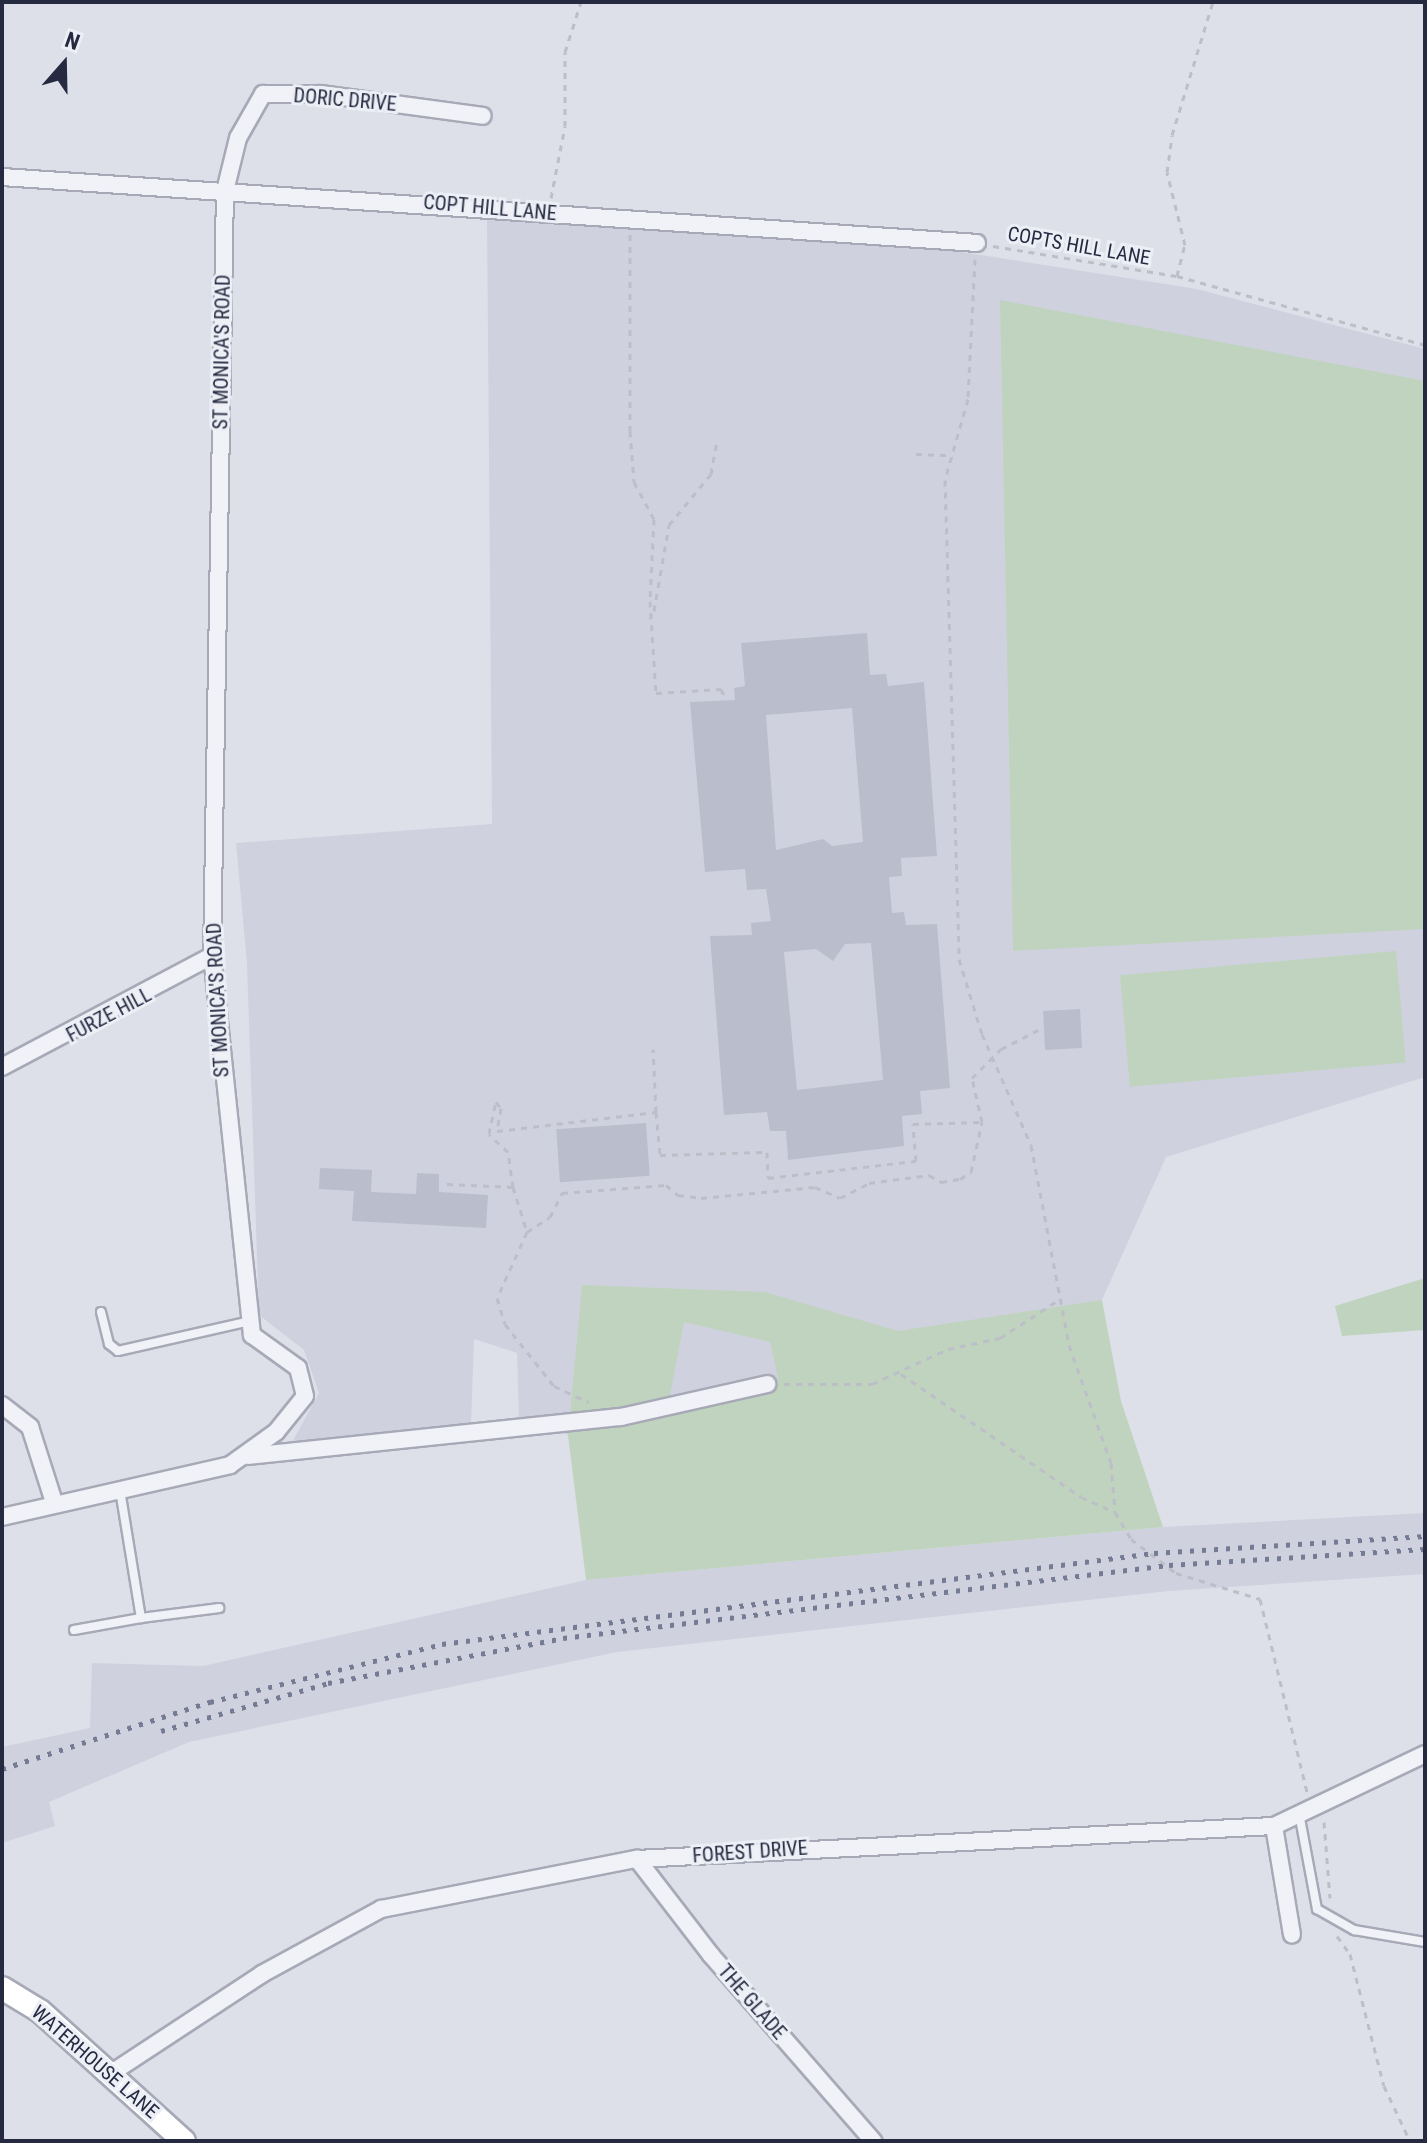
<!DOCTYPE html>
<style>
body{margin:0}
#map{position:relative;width:1427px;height:2143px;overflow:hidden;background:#dee0e9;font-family:"Roboto Condensed",sans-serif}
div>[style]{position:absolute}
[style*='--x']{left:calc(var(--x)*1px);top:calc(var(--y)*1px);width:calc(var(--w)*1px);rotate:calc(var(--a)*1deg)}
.built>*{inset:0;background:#cfd2de}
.green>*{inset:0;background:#bfd3be;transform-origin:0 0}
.building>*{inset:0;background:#babdcc;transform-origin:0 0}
.path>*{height:3px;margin-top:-1.5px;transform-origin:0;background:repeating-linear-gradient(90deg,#bcbec8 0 6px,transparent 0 12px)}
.roads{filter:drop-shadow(2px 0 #a7a9b7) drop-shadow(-2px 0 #a7a9b7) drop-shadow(0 2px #a7a9b7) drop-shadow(0 -2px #a7a9b7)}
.service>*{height:8px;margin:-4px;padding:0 4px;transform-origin:4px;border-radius:4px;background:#f1f2f7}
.minor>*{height:16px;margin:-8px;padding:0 8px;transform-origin:8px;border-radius:8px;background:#f1f2f7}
.secondary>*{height:22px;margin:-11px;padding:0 11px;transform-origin:11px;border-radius:11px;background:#fff}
.rail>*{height:5px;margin-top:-2.5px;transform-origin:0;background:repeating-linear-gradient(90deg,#767b94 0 4px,transparent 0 12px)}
span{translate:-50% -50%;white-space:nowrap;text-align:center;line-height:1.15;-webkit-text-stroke:6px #edeff6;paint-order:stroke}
.street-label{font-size:20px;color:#262a41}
.frame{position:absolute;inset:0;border:4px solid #262a41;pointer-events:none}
.north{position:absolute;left:24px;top:24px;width:80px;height:80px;-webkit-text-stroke:6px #edeff6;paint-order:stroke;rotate:20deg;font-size:22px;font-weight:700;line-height:32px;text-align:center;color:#262a41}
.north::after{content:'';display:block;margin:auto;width:28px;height:36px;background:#262a41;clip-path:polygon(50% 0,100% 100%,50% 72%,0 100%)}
</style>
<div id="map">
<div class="built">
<div style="clip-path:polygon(487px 220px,911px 244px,1197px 289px,1425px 349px,1425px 1077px,1166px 1157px,1102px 1300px,780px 1396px,568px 1435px,519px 1417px,517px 1353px,474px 1339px,471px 1425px,291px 1444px,319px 1393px,304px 1350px,259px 1315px,247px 964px,236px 843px,492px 824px)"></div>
<div style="clip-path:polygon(1425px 1513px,1425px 1574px,1169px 1591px,617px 1652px,189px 1742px,49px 1802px,55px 1826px,2px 1843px,2px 1747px,90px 1728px,92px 1663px,203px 1666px,586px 1580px,1163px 1527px)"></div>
</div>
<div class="green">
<div style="clip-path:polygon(1000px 300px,1425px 381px,1425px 929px,1013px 951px)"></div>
<div style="left:1396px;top:951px;width:112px;height:277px;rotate:85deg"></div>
<div style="clip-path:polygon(1425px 1278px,1425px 1330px,1342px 1336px,1335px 1306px)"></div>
<div style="clip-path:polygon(evenodd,582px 1285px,765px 1292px,898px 1331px,1102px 1300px,1121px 1401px,1163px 1527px,586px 1580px,568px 1435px,582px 1285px,684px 1322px,770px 1342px,778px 1378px,769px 1394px,666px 1416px,684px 1322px)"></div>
</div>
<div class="building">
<div style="clip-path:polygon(evenodd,867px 633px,870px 675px,886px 674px,888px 686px,924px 682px,937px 856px,901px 858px,902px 876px,889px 877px,892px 913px,904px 912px,906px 925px,937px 924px,950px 1088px,920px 1091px,922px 1114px,902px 1116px,904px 1146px,788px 1160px,786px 1131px,770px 1131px,767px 1112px,724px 1115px,710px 936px,752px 935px,751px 923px,771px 921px,766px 889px,747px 890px,745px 869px,705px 872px,690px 702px,735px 700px,734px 688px,745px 686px,741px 643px,867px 633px,852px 708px,863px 842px,832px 846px,823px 839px,776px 850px,766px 715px,852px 708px,867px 633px,871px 943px,883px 1080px,797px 1090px,784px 952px,816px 949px,833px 961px,845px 944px,871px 943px)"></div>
<div style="left:1080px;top:1009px;width:39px;height:37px;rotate:87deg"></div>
<div style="left:646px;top:1123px;width:53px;height:90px;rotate:86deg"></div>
<div style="clip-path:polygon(320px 1168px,372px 1170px,371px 1192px,416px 1194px,417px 1173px,439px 1174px,439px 1192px,488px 1195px,486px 1228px,352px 1221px,354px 1191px,319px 1189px)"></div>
</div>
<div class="path">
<div style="--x:551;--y:198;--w:73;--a:-79"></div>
<div style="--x:565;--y:126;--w:74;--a:-90"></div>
<div style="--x:565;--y:52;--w:52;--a:-72.3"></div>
<div style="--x:630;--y:234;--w:197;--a:90"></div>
<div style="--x:630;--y:431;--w:51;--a:85.5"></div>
<div style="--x:634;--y:482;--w:42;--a:61.6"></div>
<div style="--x:654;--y:519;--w:82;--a:92.8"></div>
<div style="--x:650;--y:601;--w:92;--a:86.3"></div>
<div style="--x:656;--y:693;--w:65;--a:-3.5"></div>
<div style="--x:721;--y:689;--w:12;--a:66"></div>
<div style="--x:993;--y:246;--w:186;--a:9.3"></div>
<div style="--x:1177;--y:276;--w:257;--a:15.5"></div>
<div style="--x:975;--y:259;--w:140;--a:92.9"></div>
<div style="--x:968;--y:399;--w:84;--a:105.9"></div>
<div style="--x:945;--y:480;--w:479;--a:88.3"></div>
<div style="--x:959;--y:959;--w:78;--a:73"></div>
<div style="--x:982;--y:1034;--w:121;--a:66.2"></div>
<div style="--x:1031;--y:1145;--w:204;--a:79.2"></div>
<div style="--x:1069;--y:1345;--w:125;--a:70.4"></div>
<div style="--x:1111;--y:1463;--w:49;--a:85.3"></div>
<div style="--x:1115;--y:1512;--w:31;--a:59"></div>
<div style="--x:1131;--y:1539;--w:56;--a:37.1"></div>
<div style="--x:1176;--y:1573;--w:88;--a:17.2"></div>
<div style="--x:1260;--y:1599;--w:199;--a:76.3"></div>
<div style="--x:1177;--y:276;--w:32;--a:-76"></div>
<div style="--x:1185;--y:245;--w:75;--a:-103.9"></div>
<div style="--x:1167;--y:172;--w:37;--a:-82"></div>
<div style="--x:1172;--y:135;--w:139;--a:-72.9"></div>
<div style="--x:916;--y:454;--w:36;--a:2"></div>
<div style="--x:654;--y:611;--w:87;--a:-80.1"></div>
<div style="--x:669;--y:525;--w:66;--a:-50.5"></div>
<div style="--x:711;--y:474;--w:35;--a:-80"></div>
<div style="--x:656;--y:1112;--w:43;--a:84.7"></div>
<div style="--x:660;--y:1155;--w:107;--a:-1.6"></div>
<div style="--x:767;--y:1152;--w:26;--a:88"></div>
<div style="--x:768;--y:1178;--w:149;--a:-6.6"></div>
<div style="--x:916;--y:1161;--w:37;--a:-95"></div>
<div style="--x:913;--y:1124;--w:69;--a:-1.7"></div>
<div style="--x:447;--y:1184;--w:66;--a:2.6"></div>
<div style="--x:513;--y:1187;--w:35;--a:-98"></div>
<div style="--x:508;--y:1152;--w:26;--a:-137"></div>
<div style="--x:489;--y:1134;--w:33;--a:-78"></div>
<div style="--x:496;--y:1102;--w:8;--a:50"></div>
<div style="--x:501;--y:1108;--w:23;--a:100"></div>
<div style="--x:497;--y:1131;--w:160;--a:-6.8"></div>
<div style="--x:656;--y:1112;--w:63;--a:-92.7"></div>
<div style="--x:513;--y:1187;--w:47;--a:72.7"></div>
<div style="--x:527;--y:1232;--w:72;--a:114.4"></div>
<div style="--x:497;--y:1298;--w:27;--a:73"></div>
<div style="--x:505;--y:1324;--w:79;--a:51.7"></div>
<div style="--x:554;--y:1386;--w:38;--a:25"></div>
<div style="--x:527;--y:1232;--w:27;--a:-33"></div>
<div style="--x:550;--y:1217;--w:27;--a:-63"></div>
<div style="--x:562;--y:1193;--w:104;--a:-4.4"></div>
<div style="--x:666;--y:1185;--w:16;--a:40"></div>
<div style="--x:678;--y:1195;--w:23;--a:7"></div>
<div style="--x:701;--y:1198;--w:115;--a:-5.5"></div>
<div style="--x:815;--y:1187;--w:27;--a:24"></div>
<div style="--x:840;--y:1198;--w:33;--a:-27"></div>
<div style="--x:869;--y:1183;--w:61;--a:-7.6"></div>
<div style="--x:929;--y:1175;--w:14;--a:30"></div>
<div style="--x:941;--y:1182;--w:19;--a:-9"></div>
<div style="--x:960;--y:1179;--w:13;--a:-32"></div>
<div style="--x:971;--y:1172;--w:51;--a:-77.6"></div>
<div style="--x:982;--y:1122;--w:45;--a:-102.8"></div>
<div style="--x:972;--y:1078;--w:41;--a:-45"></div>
<div style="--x:1001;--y:1049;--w:44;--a:-27.1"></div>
<div style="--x:901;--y:1374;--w:218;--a:34.3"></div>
<div style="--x:1081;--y:1497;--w:37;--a:24"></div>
<div style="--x:784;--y:1384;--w:88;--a:0"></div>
<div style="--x:872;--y:1384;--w:84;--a:-24.7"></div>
<div style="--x:948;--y:1349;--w:53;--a:-11.9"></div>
<div style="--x:1000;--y:1338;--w:72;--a:-33"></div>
<div style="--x:1324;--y:1822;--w:76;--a:85.5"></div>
<div style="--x:1337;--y:1936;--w:22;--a:54"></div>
<div style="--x:1350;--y:1954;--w:136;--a:75.6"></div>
<div style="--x:1384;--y:2086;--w:61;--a:64.7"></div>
</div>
<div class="roads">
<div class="service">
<div style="--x:101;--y:1312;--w:33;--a:76"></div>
<div style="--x:109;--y:1344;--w:11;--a:38"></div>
<div style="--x:118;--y:1351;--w:135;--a:-12.8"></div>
<div style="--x:120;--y:1490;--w:130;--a:80.7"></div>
<div style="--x:141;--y:1618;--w:79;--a:-7.3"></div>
<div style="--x:74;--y:1630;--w:68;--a:-10.2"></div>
<div style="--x:1299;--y:1813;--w:98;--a:79.4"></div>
<div style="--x:1317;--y:1909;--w:43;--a:29.6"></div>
<div style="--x:1354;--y:1930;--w:72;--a:9.6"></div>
</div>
<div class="minor">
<div style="--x:2;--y:177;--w:977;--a:3.87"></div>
<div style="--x:2;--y:1067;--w:238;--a:-27.9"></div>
<div style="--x:2;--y:1405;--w:36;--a:38"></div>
<div style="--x:30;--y:1427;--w:79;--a:72.3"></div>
<div style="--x:248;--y:1456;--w:375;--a:-6"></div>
<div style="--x:621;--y:1417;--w:150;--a:-12.7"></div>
<div style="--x:2;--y:1517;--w:234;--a:-12.8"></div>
<div style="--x:230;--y:1465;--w:57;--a:-35.7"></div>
<div style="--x:276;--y:1432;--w:46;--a:-51.1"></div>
<div style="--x:305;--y:1396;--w:29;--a:-104"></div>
<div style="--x:298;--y:1368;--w:57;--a:-144.3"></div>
<div style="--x:252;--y:1335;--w:381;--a:-96"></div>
<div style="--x:212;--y:956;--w:765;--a:-89.03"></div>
<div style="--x:225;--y:191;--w:55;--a:-76.2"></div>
<div style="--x:238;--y:138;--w:51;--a:-60.4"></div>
<div style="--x:263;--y:94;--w:58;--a:0"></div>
<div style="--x:321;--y:94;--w:163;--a:7.7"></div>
<div style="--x:1274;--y:1826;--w:110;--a:80.6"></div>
<div style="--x:637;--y:1859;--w:121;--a:52.4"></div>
<div style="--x:711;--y:1955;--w:247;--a:48.9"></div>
<div style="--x:110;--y:2074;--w:182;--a:-33.3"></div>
<div style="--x:262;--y:1974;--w:136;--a:-28.6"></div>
<div style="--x:381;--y:1909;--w:261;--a:-11.1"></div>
<div style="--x:637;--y:1859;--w:638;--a:-2.97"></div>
<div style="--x:1274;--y:1826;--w:167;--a:-25.5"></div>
</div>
<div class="secondary">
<div style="--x:2;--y:1988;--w:44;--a:31.2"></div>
<div style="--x:40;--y:2011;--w:194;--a:42.1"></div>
</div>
</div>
<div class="rail">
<div style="--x:161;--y:1731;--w:174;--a:-16"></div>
<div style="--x:328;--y:1683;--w:239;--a:-10.8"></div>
<div style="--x:563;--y:1638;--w:610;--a:-6.87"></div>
<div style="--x:1169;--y:1565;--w:256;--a:-3.6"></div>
<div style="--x:2;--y:1769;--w:219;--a:-17.9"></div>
<div style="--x:210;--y:1702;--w:239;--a:-14"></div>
<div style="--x:442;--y:1644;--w:718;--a:-7.28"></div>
<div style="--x:1154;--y:1553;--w:272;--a:-3.6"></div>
</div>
<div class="street-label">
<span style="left:345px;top:100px;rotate:5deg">DORIC DRIVE</span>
<span style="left:490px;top:208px;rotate:5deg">COPT HILL LANE</span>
<span style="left:1079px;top:246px;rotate:10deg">COPTS HILL LANE</span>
<span style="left:222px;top:352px;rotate:-89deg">ST MONICA'S ROAD</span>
<span style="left:218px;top:1000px;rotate:-93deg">ST MONICA'S ROAD</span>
<span style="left:109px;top:1015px;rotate:-28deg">FURZE HILL</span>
<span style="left:750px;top:1852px;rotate:-4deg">FOREST DRIVE</span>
<span style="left:752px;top:2002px;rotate:49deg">THE GLADE</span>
<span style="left:95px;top:2062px;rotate:41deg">WATERHOUSE LANE</span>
</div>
<div class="frame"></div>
<div class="north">N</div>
</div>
